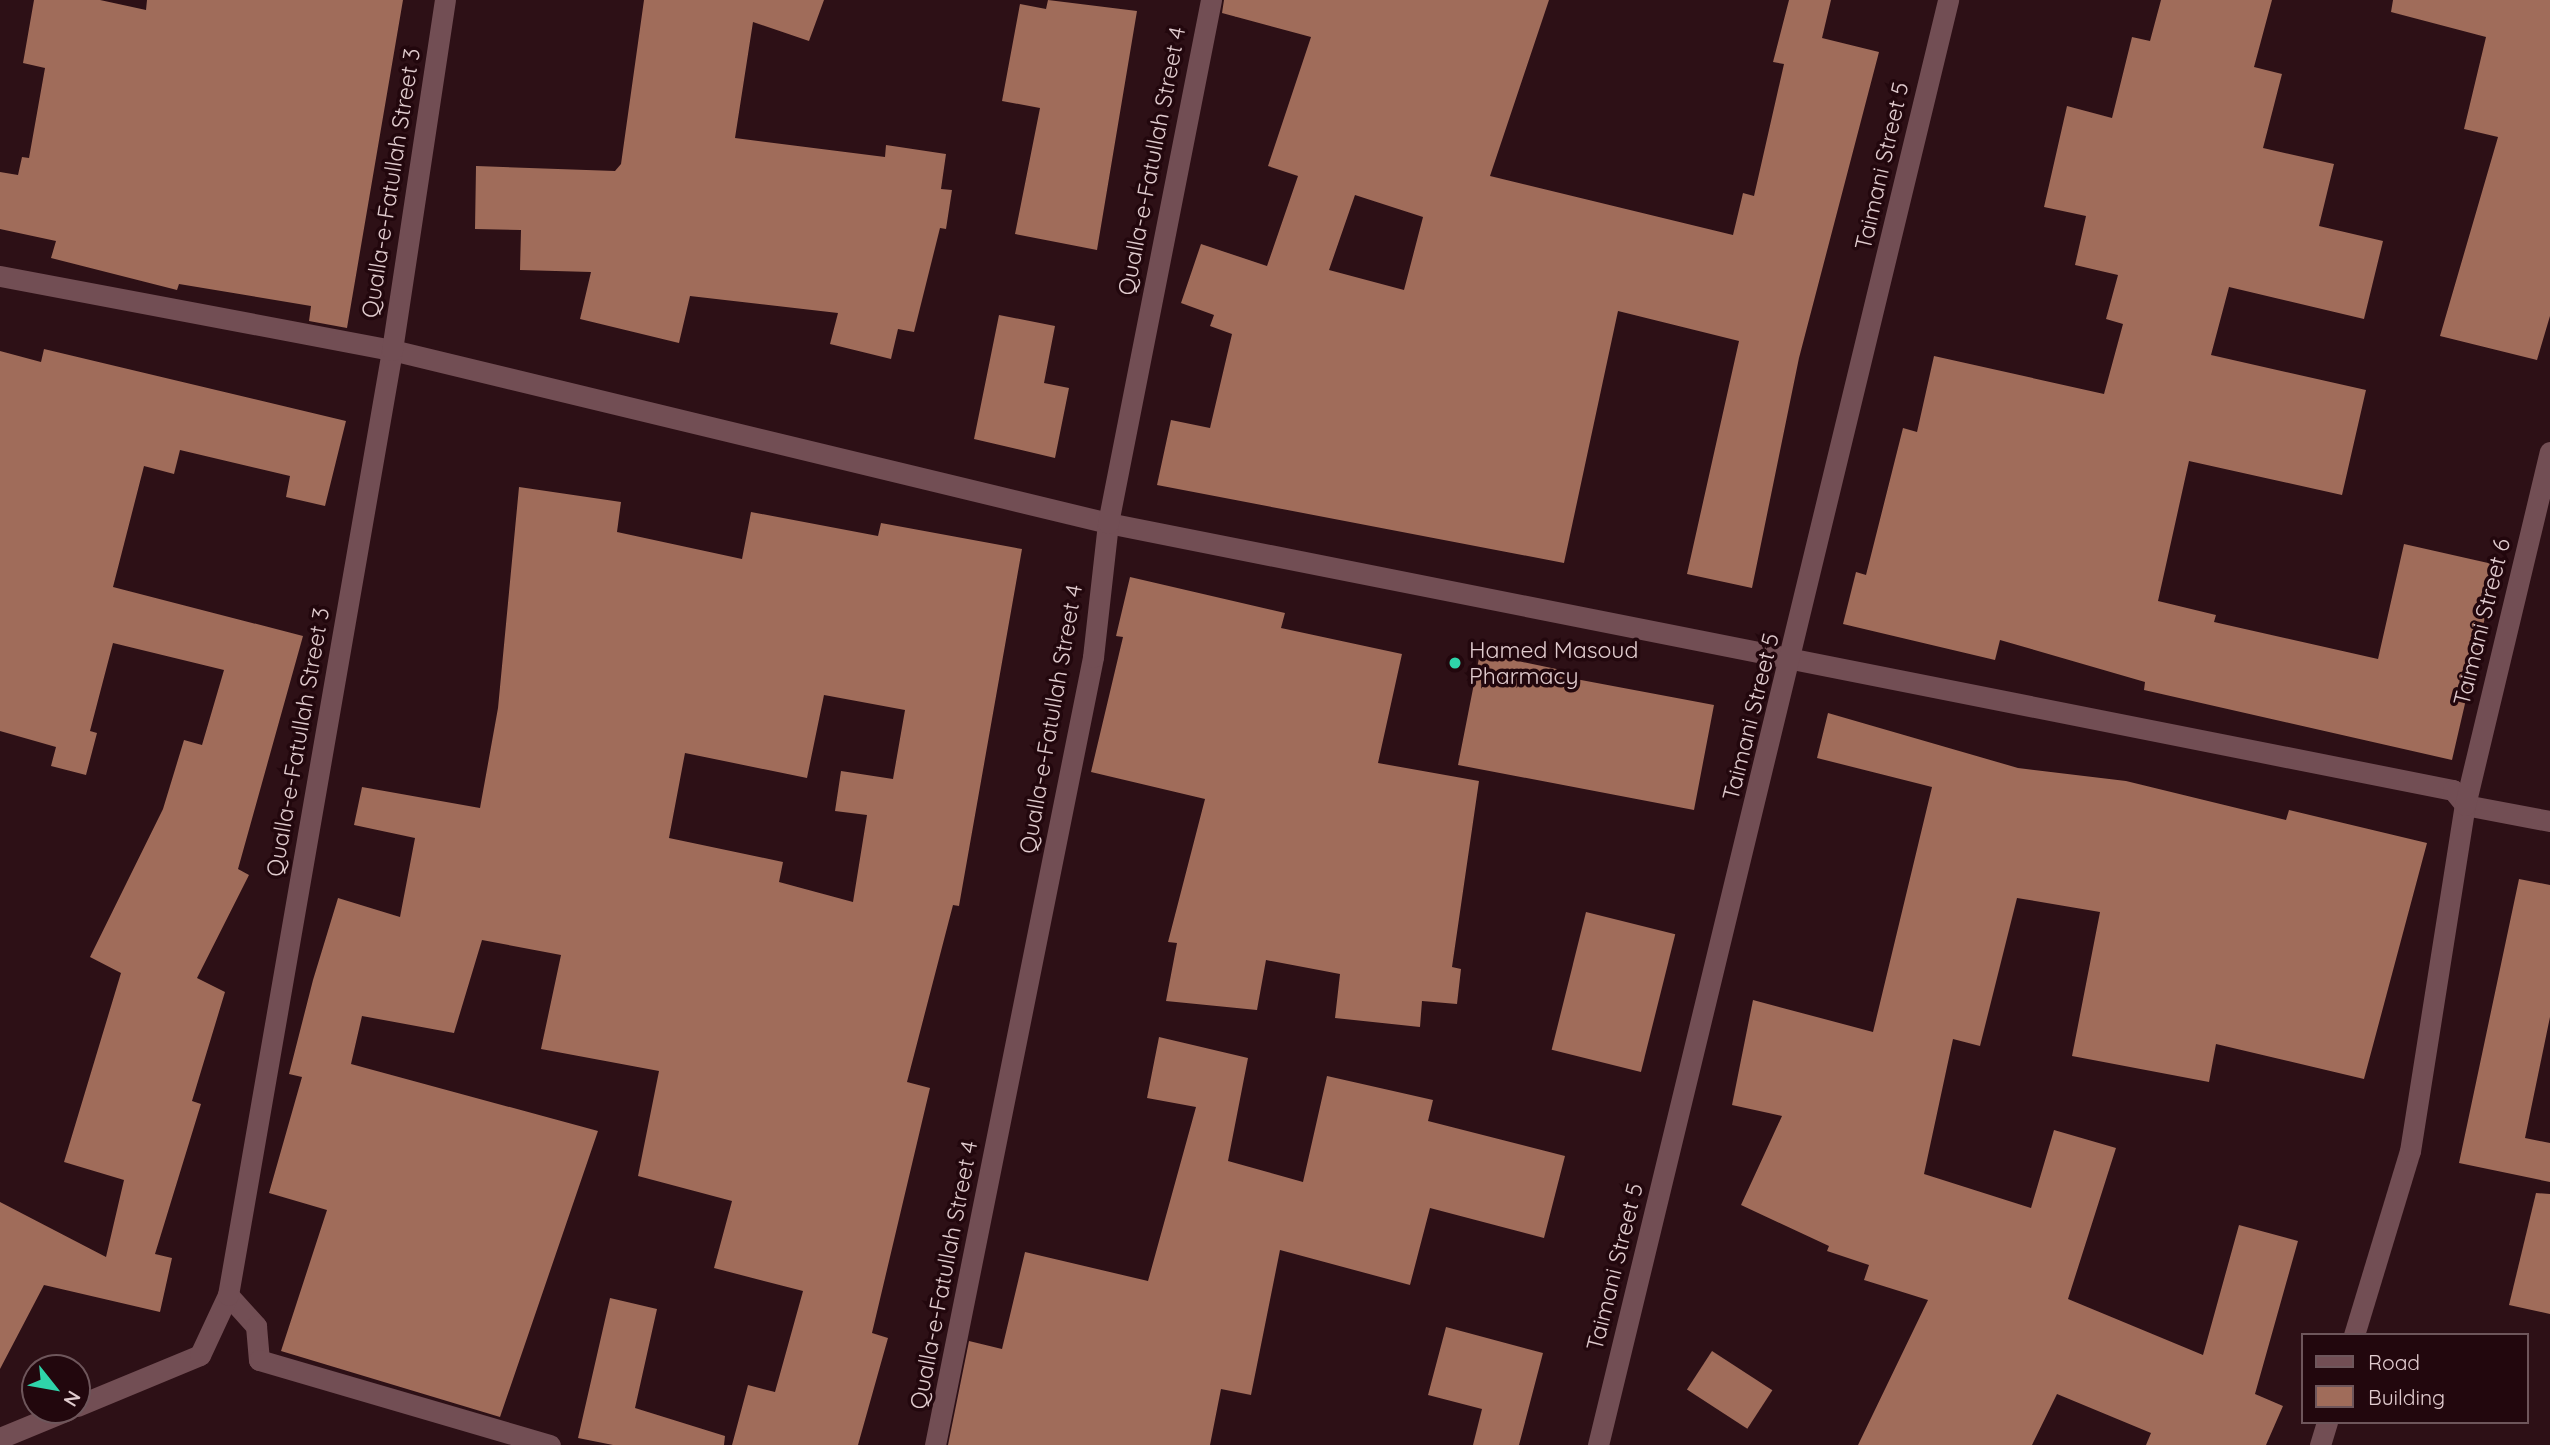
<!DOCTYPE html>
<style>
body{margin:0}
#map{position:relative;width:2550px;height:1445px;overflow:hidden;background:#2d1016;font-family:Quicksand,sans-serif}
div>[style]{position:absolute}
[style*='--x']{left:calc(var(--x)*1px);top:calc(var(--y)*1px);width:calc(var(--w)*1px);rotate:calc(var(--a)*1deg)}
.building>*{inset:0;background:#a06c5a;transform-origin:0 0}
.minor>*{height:21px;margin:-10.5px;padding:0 10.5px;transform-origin:10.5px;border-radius:10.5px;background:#724e54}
.dots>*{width:19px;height:19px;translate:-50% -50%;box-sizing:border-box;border:4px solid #22070d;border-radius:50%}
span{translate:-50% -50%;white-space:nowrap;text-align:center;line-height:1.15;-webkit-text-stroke:7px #22070d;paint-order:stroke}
.street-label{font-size:23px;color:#e1cccf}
.poi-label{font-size:23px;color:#e1cccf}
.left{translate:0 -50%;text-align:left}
.legend{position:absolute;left:2301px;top:1333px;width:228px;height:91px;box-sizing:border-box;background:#22070d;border:2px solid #6e565b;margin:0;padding:9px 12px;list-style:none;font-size:21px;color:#e1cccf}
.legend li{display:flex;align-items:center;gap:14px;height:35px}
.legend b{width:35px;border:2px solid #6e565b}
.north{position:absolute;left:21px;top:1354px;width:70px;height:70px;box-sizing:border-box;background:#22070d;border:2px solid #6e565b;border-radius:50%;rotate:121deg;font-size:19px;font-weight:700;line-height:28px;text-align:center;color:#e1cccf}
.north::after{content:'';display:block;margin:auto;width:24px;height:32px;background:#2fd4aa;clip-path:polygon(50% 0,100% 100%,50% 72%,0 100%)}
</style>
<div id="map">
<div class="building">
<div style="clip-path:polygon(34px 0,100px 0,146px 10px,147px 0,403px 0,347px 328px,309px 321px,311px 306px,179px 284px,177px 290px,51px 258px,56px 241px,0 229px,0 172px,18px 175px,22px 157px,29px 158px,45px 68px,23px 63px)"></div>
<div style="clip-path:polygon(644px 0,824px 0,809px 41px,753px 22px,735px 138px,885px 157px,886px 145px,946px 154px,941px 189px,952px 190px,946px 229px,940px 228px,914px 332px,898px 329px,891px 359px,830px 344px,838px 313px,690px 296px,679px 343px,580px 319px,591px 272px,520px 270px,521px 230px,475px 229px,476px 166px,615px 171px,621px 164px)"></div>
<div style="clip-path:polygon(1048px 0,1137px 11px,1097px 250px,1015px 234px,1040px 108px,1002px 101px,1020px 4px,1046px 9px)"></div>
<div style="clip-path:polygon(evenodd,1224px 0,1549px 0,1490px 176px,1733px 235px,1743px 193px,1754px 196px,1784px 64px,1773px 62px,1789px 0,1831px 0,1822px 38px,1879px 52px,1799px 358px,1752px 588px,1687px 574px,1739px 341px,1618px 311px,1564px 563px,1157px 485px,1171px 420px,1210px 428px,1232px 334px,1210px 326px,1214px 315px,1181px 303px,1201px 244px,1267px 266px,1298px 176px,1268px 166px,1311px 37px,1222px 13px,1224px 0,1355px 195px,1423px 217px,1404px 290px,1329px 270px,1355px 195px)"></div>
<div style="clip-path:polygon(2161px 0,2272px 0,2254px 67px,2282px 74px,2263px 148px,2334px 164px,2319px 226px,2383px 241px,2364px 319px,2229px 287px,2211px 355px,2366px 390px,2342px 495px,2189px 461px,2158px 601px,2216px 615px,2214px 622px,2378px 659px,2404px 544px,2497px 565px,2452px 760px,2144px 690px,2145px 682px,2000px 640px,1995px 660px,1843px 624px,1856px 572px,1866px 575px,1903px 428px,1917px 432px,1934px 356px,2104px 394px,2123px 324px,2106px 319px,2118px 275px,2075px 265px,2086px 216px,2044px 207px,2067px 106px,2112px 118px,2132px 37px,2150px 41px)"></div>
<div style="clip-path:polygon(2393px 0,2550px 0,2550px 316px,2537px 360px,2440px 336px,2498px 137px,2464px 129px,2486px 37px,2391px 12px)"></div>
<div style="clip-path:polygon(999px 315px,1055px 326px,1044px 383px,1069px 388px,1055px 458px,974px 439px)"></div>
<div style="clip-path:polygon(44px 349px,346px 421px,325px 506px,286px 497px,290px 476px,180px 450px,174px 474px,144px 466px,113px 587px,303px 636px,238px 869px,249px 875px,197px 978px,225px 992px,192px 1101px,201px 1104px,155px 1254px,172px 1258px,160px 1312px,44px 1285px,0 1369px,0 1202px,106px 1257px,124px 1180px,64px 1162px,121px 973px,90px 957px,163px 809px,184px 740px,202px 745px,224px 670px,113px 643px,90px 731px,97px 733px,86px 775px,51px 766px,56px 747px,0 731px,0 351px,41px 362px)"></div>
<div style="clip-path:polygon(evenodd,519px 487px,621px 502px,617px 532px,742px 559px,751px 512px,878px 536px,881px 523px,1022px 549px,959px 906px,953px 905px,907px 1082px,930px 1088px,872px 1333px,888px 1338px,858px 1445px,732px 1445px,748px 1385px,775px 1392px,803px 1291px,714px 1268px,732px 1201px,638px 1176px,659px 1071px,541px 1049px,561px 955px,482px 940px,454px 1033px,362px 1016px,351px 1064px,598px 1131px,500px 1417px,281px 1351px,327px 1210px,269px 1193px,302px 1077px,289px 1074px,313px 980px,338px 898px,400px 917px,415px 838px,354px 825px,362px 787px,480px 808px,498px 708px,519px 487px,824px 695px,905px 710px,893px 779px,841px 771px,835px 811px,867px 815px,853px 902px,779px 882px,783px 862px,669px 838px,685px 753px,807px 778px,824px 695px)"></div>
<div style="clip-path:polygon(1130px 577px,1285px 613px,1281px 628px,1402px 654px,1378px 763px,1479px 781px,1452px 967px,1461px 969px,1457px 1004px,1422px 1001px,1420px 1027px,1335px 1018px,1340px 974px,1266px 960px,1257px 1010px,1166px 1001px,1177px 943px,1168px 942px,1205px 799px,1091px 772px,1123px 637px,1116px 636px)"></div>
<div style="clip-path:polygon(1480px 653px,1566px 671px,1565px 677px,1714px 705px,1694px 810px,1458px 765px)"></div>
<div style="clip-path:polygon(1828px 713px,2018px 768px,2126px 781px,2286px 820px,2289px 810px,2427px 843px,2364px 1079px,2216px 1044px,2209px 1082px,2072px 1056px,2100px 912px,2017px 898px,1980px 1046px,1953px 1039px,1924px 1174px,2031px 1208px,2054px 1130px,2116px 1148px,2068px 1299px,2203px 1355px,2239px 1225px,2298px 1241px,2255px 1394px,2283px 1406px,2266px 1445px,2146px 1445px,2151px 1433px,2057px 1394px,2032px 1445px,1858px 1445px,1928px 1300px,1864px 1280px,1869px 1265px,1827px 1251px,1829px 1246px,1741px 1205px,1782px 1116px,1732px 1105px,1753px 1000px,1873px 1032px,1932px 787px,1817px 758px)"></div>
<div style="clip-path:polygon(2519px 879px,2550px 885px,2550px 1017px,2525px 1138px,2550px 1143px,2550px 1182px,2459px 1163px)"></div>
<div style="left:1586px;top:912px;width:92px;height:142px;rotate:14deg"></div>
<div style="clip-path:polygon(1159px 1037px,1248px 1058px,1228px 1161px,1303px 1182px,1327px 1076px,1433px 1100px,1428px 1121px,1565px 1156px,1544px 1238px,1430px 1208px,1410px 1285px,1280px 1250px,1251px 1395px,1221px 1389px,1210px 1445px,948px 1445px,969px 1341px,1002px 1349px,1025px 1252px,1148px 1281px,1196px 1107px,1147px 1098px)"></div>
<div style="clip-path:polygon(2536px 1193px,2550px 1194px,2550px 1314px,2509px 1305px)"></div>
<div style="clip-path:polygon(610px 1298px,657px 1309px,635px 1408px,725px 1436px,724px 1445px,613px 1445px,578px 1438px)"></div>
<div style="clip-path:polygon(1446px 1327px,1543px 1353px,1519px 1445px,1473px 1445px,1482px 1409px,1428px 1395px)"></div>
<div style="left:1712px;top:1351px;width:72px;height:46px;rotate:33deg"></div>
</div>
<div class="minor">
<div style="--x:0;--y:276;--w:399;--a:10.7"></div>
<div style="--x:392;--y:350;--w:737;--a:13.58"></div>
<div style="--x:1108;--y:523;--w:1371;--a:11.23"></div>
<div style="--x:2453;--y:790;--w:19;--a:51"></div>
<div style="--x:2465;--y:805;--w:86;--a:10.7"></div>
<div style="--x:228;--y:1295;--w:42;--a:47.9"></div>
<div style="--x:256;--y:1326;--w:34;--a:85"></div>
<div style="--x:259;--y:1360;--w:303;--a:16.3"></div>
<div style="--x:2354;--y:1335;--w:192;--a:-73.1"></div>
<div style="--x:2410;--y:1151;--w:350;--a:-81"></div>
<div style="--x:2465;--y:805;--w:363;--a:-76.5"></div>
<div style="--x:77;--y:1406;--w:133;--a:-22.5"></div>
<div style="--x:200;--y:1355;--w:66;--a:-65"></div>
<div style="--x:228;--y:1295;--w:959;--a:-80.15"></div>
<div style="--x:392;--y:350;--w:354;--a:-81.4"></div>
<div style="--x:0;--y:1438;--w:74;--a:-22.4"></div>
<div style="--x:935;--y:1445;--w:804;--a:-78.66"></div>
<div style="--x:1093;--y:657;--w:135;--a:-83.6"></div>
<div style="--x:1108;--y:523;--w:533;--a:-78.86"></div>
<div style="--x:1598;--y:1445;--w:1487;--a:-76.38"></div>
<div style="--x:2320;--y:1445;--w:24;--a:-73"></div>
</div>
<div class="dots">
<div style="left:1455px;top:663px;background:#2fd4aa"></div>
</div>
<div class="street-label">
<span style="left:1152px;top:161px;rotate:-79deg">Qualla-e-Fatullah Street 4</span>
<span style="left:1882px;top:166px;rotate:-77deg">Taimani Street 5</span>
<span style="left:391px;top:183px;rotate:-81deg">Qualla-e-Fatullah Street 3</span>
<span style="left:2482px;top:622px;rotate:-76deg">Taimani Street 6</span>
<span style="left:1751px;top:717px;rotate:-76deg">Taimani Street 5</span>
<span style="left:1051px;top:719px;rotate:-80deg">Qualla-e-Fatullah Street 4</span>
<span style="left:298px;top:742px;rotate:-80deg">Qualla-e-Fatullah Street 3</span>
<span style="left:1615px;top:1267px;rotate:-76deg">Taimani Street 5</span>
<span style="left:944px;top:1275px;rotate:-79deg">Qualla-e-Fatullah Street 4</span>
</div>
<div class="poi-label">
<span class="left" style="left:1469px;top:663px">Hamed Masoud<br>Pharmacy</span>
</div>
<ul class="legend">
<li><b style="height:9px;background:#724e54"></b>Road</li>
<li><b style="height:19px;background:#a06c5a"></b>Building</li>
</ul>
<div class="north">N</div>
</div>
